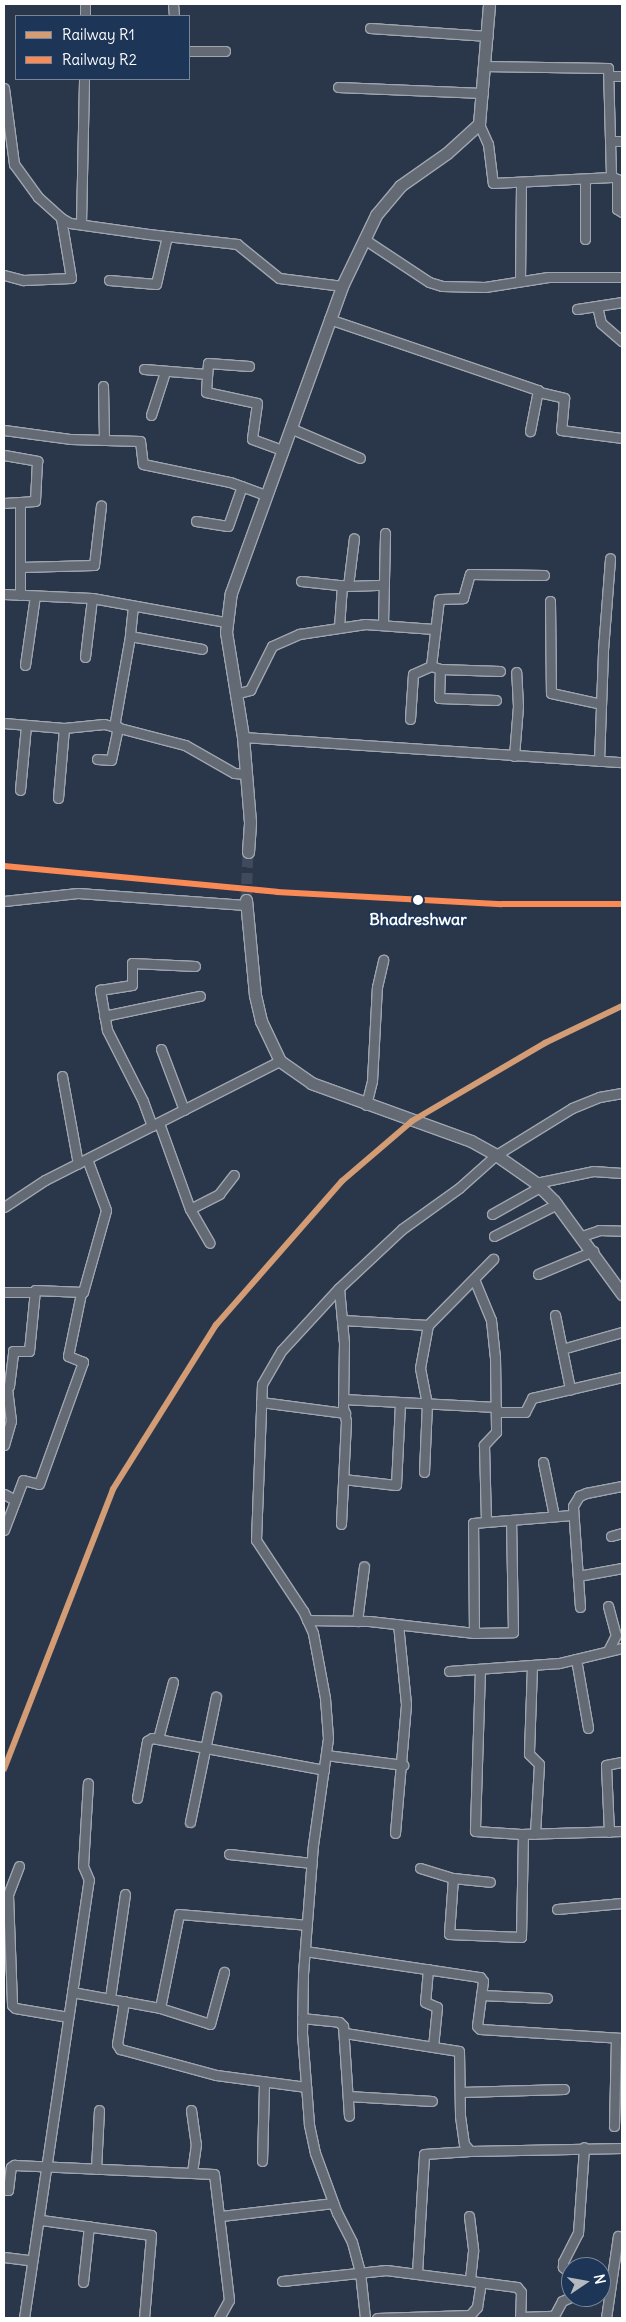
<!DOCTYPE html>
<style>
body{margin:0}
#map{position:relative;width:626px;height:2322px;overflow:hidden;background:#2a374a;font-family:Delius,sans-serif}
div>[style]{position:absolute}
[style*='--x']{left:calc(var(--x)*1px);top:calc(var(--y)*1px);width:calc(var(--w)*1px);rotate:calc(var(--a)*1deg)}
.tertiary-tunnel>*{height:11px;margin-top:-5.5px;transform-origin:0;background:repeating-linear-gradient(90deg,#3f4b5c 0 11px,transparent 0 16.5px)}
.roads{filter:drop-shadow(1px 0 #9fa5ae) drop-shadow(-1px 0 #9fa5ae) drop-shadow(0 1px #9fa5ae) drop-shadow(0 -1px #9fa5ae)}
.minor>*{height:9px;margin:-4.5px;padding:0 4.5px;transform-origin:4.5px;border-radius:4.5px;background:#636a74}
.tertiary>*{height:11px;margin:-5.5px;padding:0 5.5px;transform-origin:5.5px;border-radius:5.5px;background:#636a74}
.rail-1>*{height:6px;margin:-3px;padding:0 3px;transform-origin:3px;border-radius:3px;background:#d39c74}
.rail-2>*{height:6px;margin:-3px;padding:0 3px;transform-origin:3px;border-radius:3px;background:#f98a56}
.dots>*{width:14px;height:14px;translate:-50% -50%;box-sizing:border-box;border:2px solid #1d3557;border-radius:50%}
span{translate:-50% -50%;white-space:nowrap;text-align:center;line-height:1.15;-webkit-text-stroke:4px #1d3557;paint-order:stroke}
.stop-label{font-size:16px;color:#fff;font-weight:700}
.frame{position:absolute;inset:0;border:5px solid #fff;pointer-events:none}
.legend{position:absolute;left:15px;top:15px;width:175px;height:65px;box-sizing:border-box;background:#1d3557;border:1px solid #77869a;margin:0;padding:6px 9px;list-style:none;font-size:15px;color:#fff}
.legend li{display:flex;align-items:center;gap:10px;height:25px}
.legend b{width:25px;border:1px solid #77869a}
.north{position:absolute;left:561px;top:2257px;width:50px;height:50px;box-sizing:border-box;background:#1d3557;border:1px solid #77869a;border-radius:50%;rotate:78deg;font-size:14px;font-weight:700;line-height:20px;text-align:center;color:#fff}
.north::after{content:'';display:block;margin:auto;width:18px;height:22px;background:#b4b9c0;clip-path:polygon(50% 0,100% 100%,50% 72%,0 100%)}
</style>
<div id="map">
<div class="tertiary-tunnel">
<div style="--x:246;--y:900;--w:48;--a:-87.6"></div>
</div>
<div class="roads">
<div class="minor">
<div style="--x:173;--y:4;--w:12;--a:85"></div>
<div style="--x:85;--y:16;--w:12;--a:-90"></div>
<div style="--x:370;--y:28;--w:118;--a:3.9"></div>
<div style="--x:189;--y:51;--w:36;--a:0"></div>
<div style="--x:483;--y:66;--w:125;--a:0.9"></div>
<div style="--x:608;--y:68;--w:108;--a:88.4"></div>
<div style="--x:611;--y:176;--w:7;--a:27"></div>
<div style="--x:617;--y:179;--w:30;--a:90"></div>
<div style="--x:617;--y:209;--w:6;--a:31"></div>
<div style="--x:610;--y:76;--w:12;--a:0"></div>
<div style="--x:338;--y:87;--w:145;--a:2.4"></div>
<div style="--x:4;--y:88;--w:77;--a:82.5"></div>
<div style="--x:14;--y:164;--w:41;--a:54"></div>
<div style="--x:38;--y:197;--w:31;--a:42"></div>
<div style="--x:61;--y:218;--w:10;--a:29"></div>
<div style="--x:70;--y:223;--w:79;--a:8"></div>
<div style="--x:148;--y:234;--w:90;--a:6.4"></div>
<div style="--x:237;--y:244;--w:54;--a:39"></div>
<div style="--x:279;--y:278;--w:64;--a:7.2"></div>
<div style="--x:479;--y:124;--w:22;--a:66"></div>
<div style="--x:488;--y:144;--w:39;--a:83"></div>
<div style="--x:493;--y:183;--w:119;--a:-2.9"></div>
<div style="--x:610;--y:141;--w:12;--a:0"></div>
<div style="--x:585;--y:179;--w:60;--a:90"></div>
<div style="--x:81;--y:224;--w:145;--a:-88.8"></div>
<div style="--x:364;--y:239;--w:78;--a:33.5"></div>
<div style="--x:429;--y:282;--w:14;--a:17"></div>
<div style="--x:442;--y:286;--w:43;--a:1.3"></div>
<div style="--x:485;--y:287;--w:64;--a:-9"></div>
<div style="--x:548;--y:277;--w:74;--a:0"></div>
<div style="--x:4;--y:275;--w:20;--a:15"></div>
<div style="--x:23;--y:280;--w:48;--a:-2.4"></div>
<div style="--x:71;--y:278;--w:61;--a:-99.5"></div>
<div style="--x:109;--y:280;--w:47;--a:4.9"></div>
<div style="--x:156;--y:284;--w:49;--a:-77.1"></div>
<div style="--x:520;--y:281;--w:99;--a:-89.4"></div>
<div style="--x:597;--y:306;--w:17;--a:77"></div>
<div style="--x:601;--y:323;--w:28;--a:41"></div>
<div style="--x:577;--y:309;--w:46;--a:-8.8"></div>
<div style="--x:329;--y:319;--w:221;--a:18.8"></div>
<div style="--x:538;--y:390;--w:42;--a:101"></div>
<div style="--x:249;--y:366;--w:41;--a:-175.8"></div>
<div style="--x:208;--y:363;--w:29;--a:94"></div>
<div style="--x:206;--y:392;--w:52;--a:12.2"></div>
<div style="--x:257;--y:403;--w:36;--a:98"></div>
<div style="--x:252;--y:439;--w:32;--a:20"></div>
<div style="--x:144;--y:369;--w:63;--a:4.5"></div>
<div style="--x:103;--y:386;--w:54;--a:88.9"></div>
<div style="--x:539;--y:392;--w:26;--a:13"></div>
<div style="--x:564;--y:398;--w:32;--a:95"></div>
<div style="--x:561;--y:430;--w:62;--a:7.5"></div>
<div style="--x:151;--y:415;--w:45;--a:-72"></div>
<div style="--x:290;--y:428;--w:76;--a:23.2"></div>
<div style="--x:4;--y:430;--w:68;--a:7.7"></div>
<div style="--x:71;--y:439;--w:69;--a:1.7"></div>
<div style="--x:140;--y:441;--w:23;--a:83"></div>
<div style="--x:143;--y:464;--w:89;--a:11.7"></div>
<div style="--x:230;--y:482;--w:37;--a:20"></div>
<div style="--x:4;--y:455;--w:34;--a:10"></div>
<div style="--x:37;--y:461;--w:40;--a:92.9"></div>
<div style="--x:35;--y:501;--w:15;--a:176"></div>
<div style="--x:4;--y:503;--w:16;--a:-4"></div>
<div style="--x:20;--y:502;--w:93;--a:90"></div>
<div style="--x:196;--y:521;--w:32;--a:9"></div>
<div style="--x:228;--y:526;--w:42;--a:-70.7"></div>
<div style="--x:20;--y:567;--w:74;--a:-1.5"></div>
<div style="--x:94;--y:565;--w:60;--a:-83.3"></div>
<div style="--x:301;--y:581;--w:47;--a:6.1"></div>
<div style="--x:348;--y:586;--w:36;--a:-2"></div>
<div style="--x:348;--y:586;--w:48;--a:-82.9"></div>
<div style="--x:4;--y:594;--w:88;--a:2.6"></div>
<div style="--x:92;--y:598;--w:136;--a:10.2"></div>
<div style="--x:550;--y:601;--w:92;--a:89.4"></div>
<div style="--x:551;--y:693;--w:51;--a:12.4"></div>
<div style="--x:133;--y:606;--w:30;--a:96"></div>
<div style="--x:130;--y:636;--w:73;--a:10.2"></div>
<div style="--x:383;--y:624;--w:91;--a:-88.7"></div>
<div style="--x:339;--y:627;--w:42;--a:-85.9"></div>
<div style="--x:85;--y:657;--w:59;--a:-83.2"></div>
<div style="--x:25;--y:665;--w:70;--a:-81.8"></div>
<div style="--x:431;--y:666;--w:9;--a:18"></div>
<div style="--x:440;--y:669;--w:29;--a:92"></div>
<div style="--x:439;--y:698;--w:57;--a:2"></div>
<div style="--x:440;--y:669;--w:60;--a:1.9"></div>
<div style="--x:235;--y:694;--w:16;--a:-15"></div>
<div style="--x:250;--y:690;--w:49;--a:-63.4"></div>
<div style="--x:272;--y:646;--w:30;--a:-24"></div>
<div style="--x:299;--y:634;--w:67;--a:-8.6"></div>
<div style="--x:365;--y:624;--w:69;--a:4.1"></div>
<div style="--x:410;--y:719;--w:45;--a:-86.2"></div>
<div style="--x:413;--y:674;--w:20;--a:-24"></div>
<div style="--x:431;--y:666;--w:67;--a:-83.2"></div>
<div style="--x:439;--y:599;--w:24;--a:-2"></div>
<div style="--x:463;--y:598;--w:25;--a:-74"></div>
<div style="--x:470;--y:574;--w:74;--a:0.8"></div>
<div style="--x:4;--y:723;--w:60;--a:4.8"></div>
<div style="--x:64;--y:728;--w:40;--a:-5.7"></div>
<div style="--x:104;--y:724;--w:84;--a:14.5"></div>
<div style="--x:185;--y:745;--w:56;--a:29.7"></div>
<div style="--x:234;--y:773;--w:12;--a:5"></div>
<div style="--x:114;--y:727;--w:92;--a:-80"></div>
<div style="--x:243;--y:737;--w:380;--a:3.8"></div>
<div style="--x:514;--y:756;--w:50;--a:-85.4"></div>
<div style="--x:518;--y:706;--w:34;--a:-93"></div>
<div style="--x:97;--y:759;--w:14;--a:4"></div>
<div style="--x:111;--y:760;--w:34;--a:-78"></div>
<div style="--x:599;--y:761;--w:111;--a:-87.9"></div>
<div style="--x:603;--y:650;--w:92;--a:-85.6"></div>
<div style="--x:20;--y:790;--w:65;--a:-84.7"></div>
<div style="--x:58;--y:798;--w:70;--a:-85.1"></div>
<div style="--x:4;--y:901;--w:74;--a:-6.2"></div>
<div style="--x:78;--y:893;--w:168;--a:4.1"></div>
<div style="--x:104;--y:1016;--w:98;--a:-11.8"></div>
<div style="--x:161;--y:1049;--w:65;--a:69.3"></div>
<div style="--x:62;--y:1076;--w:89;--a:79.7"></div>
<div style="--x:366;--y:1105;--w:25;--a:-76"></div>
<div style="--x:372;--y:1081;--w:94;--a:-87"></div>
<div style="--x:377;--y:987;--w:28;--a:-77"></div>
<div style="--x:159;--y:1123;--w:91;--a:70.2"></div>
<div style="--x:190;--y:1209;--w:39;--a:60"></div>
<div style="--x:152;--y:1126;--w:27;--a:-110"></div>
<div style="--x:143;--y:1101;--w:80;--a:-116.9"></div>
<div style="--x:107;--y:1030;--w:41;--a:-99.9"></div>
<div style="--x:100;--y:990;--w:32;--a:-9"></div>
<div style="--x:132;--y:985;--w:22;--a:-90"></div>
<div style="--x:132;--y:963;--w:63;--a:2.7"></div>
<div style="--x:536;--y:1183;--w:58;--a:-11.9"></div>
<div style="--x:593;--y:1171;--w:29;--a:4"></div>
<div style="--x:4;--y:1207;--w:49;--a:-33.4"></div>
<div style="--x:45;--y:1180;--w:263;--a:-26.9"></div>
<div style="--x:190;--y:1209;--w:33;--a:-27"></div>
<div style="--x:219;--y:1194;--w:24;--a:-52"></div>
<div style="--x:492;--y:1214;--w:55;--a:-29.4"></div>
<div style="--x:494;--y:1236;--w:71;--a:-26.9"></div>
<div style="--x:582;--y:1236;--w:18;--a:-19"></div>
<div style="--x:599;--y:1230;--w:23;--a:2"></div>
<div style="--x:538;--y:1274;--w:60;--a:-22.7"></div>
<div style="--x:474;--y:1279;--w:44;--a:67.5"></div>
<div style="--x:491;--y:1320;--w:37;--a:84"></div>
<div style="--x:495;--y:1357;--w:75;--a:89.2"></div>
<div style="--x:496;--y:1432;--w:18;--a:133"></div>
<div style="--x:484;--y:1445;--w:76;--a:88.5"></div>
<div style="--x:339;--y:1288;--w:55;--a:84.8"></div>
<div style="--x:344;--y:1343;--w:64;--a:90.9"></div>
<div style="--x:343;--y:1407;--w:14;--a:78"></div>
<div style="--x:346;--y:1421;--w:103;--a:92.8"></div>
<div style="--x:4;--y:1292;--w:31;--a:0"></div>
<div style="--x:555;--y:1315;--w:76;--a:78.5"></div>
<div style="--x:343;--y:1320;--w:85;--a:3.4"></div>
<div style="--x:428;--y:1325;--w:93;--a:-45.4"></div>
<div style="--x:562;--y:1349;--w:62;--a:-15.8"></div>
<div style="--x:4;--y:1388;--w:5;--a:-22"></div>
<div style="--x:9;--y:1386;--w:35;--a:-83"></div>
<div style="--x:13;--y:1351;--w:16;--a:0"></div>
<div style="--x:29;--y:1351;--w:61;--a:-84.4"></div>
<div style="--x:35;--y:1290;--w:48;--a:2.4"></div>
<div style="--x:83;--y:1292;--w:85;--a:-74.3"></div>
<div style="--x:106;--y:1210;--w:54;--a:-110.4"></div>
<div style="--x:343;--y:1399;--w:153;--a:3"></div>
<div style="--x:261;--y:1402;--w:85;--a:7.5"></div>
<div style="--x:496;--y:1412;--w:29;--a:0"></div>
<div style="--x:525;--y:1412;--w:16;--a:-63"></div>
<div style="--x:532;--y:1398;--w:92;--a:-13.1"></div>
<div style="--x:4;--y:1445;--w:25;--a:-74"></div>
<div style="--x:11;--y:1421;--w:33;--a:-97"></div>
<div style="--x:543;--y:1462;--w:55;--a:78.5"></div>
<div style="--x:424;--y:1472;--w:68;--a:-87.5"></div>
<div style="--x:427;--y:1404;--w:37;--a:-101"></div>
<div style="--x:420;--y:1368;--w:44;--a:-79.5"></div>
<div style="--x:343;--y:1479;--w:53;--a:6.5"></div>
<div style="--x:396;--y:1485;--w:83;--a:-87.2"></div>
<div style="--x:4;--y:1494;--w:13;--a:29"></div>
<div style="--x:4;--y:1530;--w:53;--a:-69.2"></div>
<div style="--x:23;--y:1480;--w:16;--a:14"></div>
<div style="--x:39;--y:1484;--w:130;--a:-70.2"></div>
<div style="--x:83;--y:1362;--w:16;--a:-158"></div>
<div style="--x:68;--y:1356;--w:64;--a:-78.3"></div>
<div style="--x:611;--y:1536;--w:11;--a:-15"></div>
<div style="--x:578;--y:1576;--w:45;--a:-10.3"></div>
<div style="--x:608;--y:1606;--w:30;--a:75"></div>
<div style="--x:616;--y:1635;--w:18;--a:117"></div>
<div style="--x:580;--y:1607;--w:101;--a:-94"></div>
<div style="--x:573;--y:1506;--w:12;--a:-59"></div>
<div style="--x:579;--y:1496;--w:8;--a:-23"></div>
<div style="--x:586;--y:1493;--w:37;--a:-11"></div>
<div style="--x:307;--y:1620;--w:62;--a:0.9"></div>
<div style="--x:369;--y:1621;--w:106;--a:6.5"></div>
<div style="--x:474;--y:1633;--w:39;--a:-1"></div>
<div style="--x:513;--y:1632;--w:112;--a:-91"></div>
<div style="--x:357;--y:1621;--w:55;--a:-82.7"></div>
<div style="--x:474;--y:1633;--w:110;--a:-90.5"></div>
<div style="--x:473;--y:1523;--w:99;--a:-4.6"></div>
<div style="--x:576;--y:1659;--w:70;--a:80.1"></div>
<div style="--x:532;--y:1666;--w:88;--a:92"></div>
<div style="--x:529;--y:1754;--w:14;--a:45"></div>
<div style="--x:539;--y:1764;--w:70;--a:93.3"></div>
<div style="--x:480;--y:1669;--w:162;--a:91.8"></div>
<div style="--x:475;--y:1831;--w:46;--a:3.7"></div>
<div style="--x:521;--y:1834;--w:101;--a:-1.7"></div>
<div style="--x:449;--y:1671;--w:110;--a:-4.2"></div>
<div style="--x:559;--y:1663;--w:65;--a:-13.4"></div>
<div style="--x:158;--y:1739;--w:59;--a:-75.3"></div>
<div style="--x:326;--y:1755;--w:78;--a:7.4"></div>
<div style="--x:137;--y:1798;--w:58;--a:-80"></div>
<div style="--x:147;--y:1741;--w:6;--a:-31"></div>
<div style="--x:152;--y:1738;--w:175;--a:10.5"></div>
<div style="--x:190;--y:1822;--w:128;--a:-78.3"></div>
<div style="--x:609;--y:1832;--w:67;--a:-92.6"></div>
<div style="--x:606;--y:1765;--w:16;--a:-11"></div>
<div style="--x:395;--y:1833;--w:129;--a:-85.1"></div>
<div style="--x:406;--y:1704;--w:80;--a:-95.7"></div>
<div style="--x:229;--y:1854;--w:83;--a:6.2"></div>
<div style="--x:19;--y:1866;--w:31;--a:111"></div>
<div style="--x:8;--y:1895;--w:110;--a:87.9"></div>
<div style="--x:12;--y:2005;--w:4;--a:45"></div>
<div style="--x:15;--y:2008;--w:54;--a:9.6"></div>
<div style="--x:420;--y:1868;--w:34;--a:17"></div>
<div style="--x:453;--y:1878;--w:56;--a:94.1"></div>
<div style="--x:449;--y:1934;--w:72;--a:2.4"></div>
<div style="--x:521;--y:1937;--w:103;--a:-88.9"></div>
<div style="--x:453;--y:1878;--w:37;--a:6"></div>
<div style="--x:557;--y:1909;--w:65;--a:-5.3"></div>
<div style="--x:305;--y:1951;--w:177;--a:8.5"></div>
<div style="--x:480;--y:1977;--w:5;--a:53"></div>
<div style="--x:483;--y:1981;--w:45;--a:97.6"></div>
<div style="--x:477;--y:2026;--w:4;--a:45"></div>
<div style="--x:480;--y:2029;--w:142;--a:3.6"></div>
<div style="--x:428;--y:1969;--w:33;--a:95"></div>
<div style="--x:425;--y:2002;--w:13;--a:23"></div>
<div style="--x:437;--y:2007;--w:40;--a:95.7"></div>
<div style="--x:72;--y:1992;--w:89;--a:10.3"></div>
<div style="--x:160;--y:2008;--w:52;--a:17.7"></div>
<div style="--x:210;--y:2024;--w:54;--a:-74.9"></div>
<div style="--x:481;--y:1995;--w:66;--a:2.6"></div>
<div style="--x:110;--y:1998;--w:105;--a:-81.8"></div>
<div style="--x:124;--y:2001;--w:44;--a:99.2"></div>
<div style="--x:117;--y:2044;--w:6;--a:59"></div>
<div style="--x:120;--y:2049;--w:99;--a:15.2"></div>
<div style="--x:216;--y:2075;--w:91;--a:7.6"></div>
<div style="--x:160;--y:2008;--w:96;--a:-78.6"></div>
<div style="--x:179;--y:1914;--w:128;--a:4.9"></div>
<div style="--x:302;--y:2018;--w:37;--a:6"></div>
<div style="--x:339;--y:2022;--w:6;--a:45"></div>
<div style="--x:343;--y:2026;--w:90;--a:86.2"></div>
<div style="--x:345;--y:2033;--w:115;--a:9"></div>
<div style="--x:459;--y:2051;--w:65;--a:89.1"></div>
<div style="--x:460;--y:2116;--w:28;--a:82"></div>
<div style="--x:464;--y:2144;--w:9;--a:49"></div>
<div style="--x:470;--y:2151;--w:152;--a:-1.1"></div>
<div style="--x:461;--y:2092;--w:103;--a:-1.7"></div>
<div style="--x:348;--y:2096;--w:84;--a:3.4"></div>
<div style="--x:191;--y:2110;--w:34;--a:82"></div>
<div style="--x:196;--y:2144;--w:27;--a:98"></div>
<div style="--x:614;--y:2126;--w:88;--a:-88.7"></div>
<div style="--x:262;--y:2161;--w:78;--a:-88.5"></div>
<div style="--x:96;--y:2169;--w:59;--a:-87.1"></div>
<div style="--x:4;--y:2190;--w:4;--a:0"></div>
<div style="--x:8;--y:2190;--w:23;--a:-83"></div>
<div style="--x:11;--y:2167;--w:4;--a:-34"></div>
<div style="--x:14;--y:2165;--w:200;--a:2.6"></div>
<div style="--x:214;--y:2174;--w:127;--a:83.2"></div>
<div style="--x:229;--y:2300;--w:21;--a:119"></div>
<div style="--x:221;--y:2216;--w:113;--a:-6.6"></div>
<div style="--x:469;--y:2216;--w:35;--a:83"></div>
<div style="--x:473;--y:2251;--w:29;--a:96"></div>
<div style="--x:41;--y:2220;--w:111;--a:7.8"></div>
<div style="--x:151;--y:2235;--w:83;--a:94.8"></div>
<div style="--x:4;--y:2257;--w:26;--a:7"></div>
<div style="--x:417;--y:2273;--w:119;--a:-86.6"></div>
<div style="--x:424;--y:2154;--w:46;--a:-3.7"></div>
<div style="--x:571;--y:2274;--w:11;--a:-139"></div>
<div style="--x:563;--y:2267;--w:5;--a:-90"></div>
<div style="--x:563;--y:2262;--w:33;--a:-63"></div>
<div style="--x:578;--y:2233;--w:86;--a:-86"></div>
<div style="--x:282;--y:2281;--w:105;--a:-6"></div>
<div style="--x:386;--y:2270;--w:132;--a:7.4"></div>
<div style="--x:517;--y:2287;--w:6;--a:51"></div>
<div style="--x:521;--y:2292;--w:26;--a:92"></div>
<div style="--x:83;--y:2282;--w:56;--a:-83.9"></div>
<div style="--x:520;--y:2317;--w:34;--a:-2"></div>
<div style="--x:554;--y:2316;--w:17;--a:-62"></div>
<div style="--x:562;--y:2301;--w:10;--a:-24"></div>
<div style="--x:24;--y:2318;--w:443;--a:-81.6"></div>
<div style="--x:89;--y:1880;--w:15;--a:-113"></div>
<div style="--x:83;--y:1866;--w:83;--a:-86.6"></div>
<div style="--x:365;--y:2318;--w:46;--a:-96.2"></div>
<div style="--x:360;--y:2272;--w:31;--a:-105"></div>
<div style="--x:352;--y:2242;--w:33;--a:-117"></div>
<div style="--x:337;--y:2213;--w:64;--a:-110.1"></div>
<div style="--x:315;--y:2153;--w:30;--a:-102"></div>
<div style="--x:309;--y:2124;--w:91;--a:-94.4"></div>
<div style="--x:302;--y:2033;--w:59;--a:-89"></div>
<div style="--x:303;--y:1974;--w:129;--a:-85.6"></div>
<div style="--x:313;--y:1845;--w:108;--a:-82"></div>
<div style="--x:328;--y:1738;--w:40;--a:-94.3"></div>
<div style="--x:325;--y:1698;--w:66;--a:-100.5"></div>
<div style="--x:313;--y:1633;--w:24;--a:-114"></div>
<div style="--x:303;--y:1611;--w:85;--a:-123.5"></div>
<div style="--x:256;--y:1540;--w:156;--a:-87.8"></div>
<div style="--x:262;--y:1384;--w:39;--a:-60"></div>
<div style="--x:282;--y:1350;--w:84;--a:-47.4"></div>
<div style="--x:339;--y:1288;--w:86;--a:-43.1"></div>
<div style="--x:402;--y:1229;--w:70;--a:-35.7"></div>
<div style="--x:459;--y:1188;--w:50;--a:-41.7"></div>
<div style="--x:496;--y:1155;--w:89;--a:-31.7"></div>
<div style="--x:572;--y:1108;--w:29;--a:-22"></div>
<div style="--x:599;--y:1097;--w:23;--a:-10"></div>
<div style="--x:377;--y:2318;--w:93;--a:-1.8"></div>
<div style="--x:470;--y:2315;--w:11;--a:-49"></div>
<div style="--x:477;--y:2307;--w:25;--a:-81"></div>
<div style="--x:606;--y:2318;--w:83;--a:-81.7"></div>
</div>
<div class="tertiary">
<div style="--x:248;--y:852;--w:30;--a:-86"></div>
<div style="--x:250;--y:822;--w:85;--a:-94.7"></div>
<div style="--x:243;--y:737;--w:106;--a:-99.2"></div>
<div style="--x:226;--y:632;--w:39;--a:-83"></div>
<div style="--x:231;--y:593;--w:326;--a:-70.1"></div>
<div style="--x:342;--y:286;--w:79;--a:-64.4"></div>
<div style="--x:376;--y:215;--w:38;--a:-50"></div>
<div style="--x:400;--y:186;--w:57;--a:-35.1"></div>
<div style="--x:447;--y:153;--w:43;--a:-42.2"></div>
<div style="--x:479;--y:124;--w:120;--a:-85.2"></div>
<div style="--x:246;--y:900;--w:95;--a:84.6"></div>
<div style="--x:255;--y:995;--w:27;--a:77"></div>
<div style="--x:261;--y:1021;--w:44;--a:64.6"></div>
<div style="--x:280;--y:1061;--w:38;--a:35"></div>
<div style="--x:311;--y:1083;--w:170;--a:19.9"></div>
<div style="--x:471;--y:1141;--w:29;--a:29"></div>
<div style="--x:496;--y:1155;--w:49;--a:35"></div>
<div style="--x:536;--y:1183;--w:25;--a:45"></div>
<div style="--x:554;--y:1201;--w:115;--a:53.8"></div>
</div>
</div>
<div class="rail-1">
<div style="--x:4;--y:1769;--w:300;--a:-68.7"></div>
<div style="--x:113;--y:1489;--w:194;--a:-57.9"></div>
<div style="--x:216;--y:1325;--w:191;--a:-48.8"></div>
<div style="--x:342;--y:1181;--w:92;--a:-40.6"></div>
<div style="--x:412;--y:1121;--w:154;--a:-30.4"></div>
<div style="--x:545;--y:1043;--w:85;--a:-25.7"></div>
</div>
<div class="rail-2">
<div style="--x:4;--y:866;--w:274;--a:5.4"></div>
<div style="--x:277;--y:892;--w:225;--a:3.1"></div>
<div style="--x:502;--y:904;--w:120;--a:0"></div>
</div>
<div class="dots">
<div style="left:418px;top:900px;background:#fff"></div>
</div>
<div class="stop-label">
<span style="left:418px;top:919px">Bhadreshwar</span>
</div>
<div class="frame"></div>
<ul class="legend">
<li><b style="height:6px;background:#d39c74"></b>Railway R1</li>
<li><b style="height:6px;background:#f98a56"></b>Railway R2</li>
</ul>
<div class="north">N</div>
</div>
